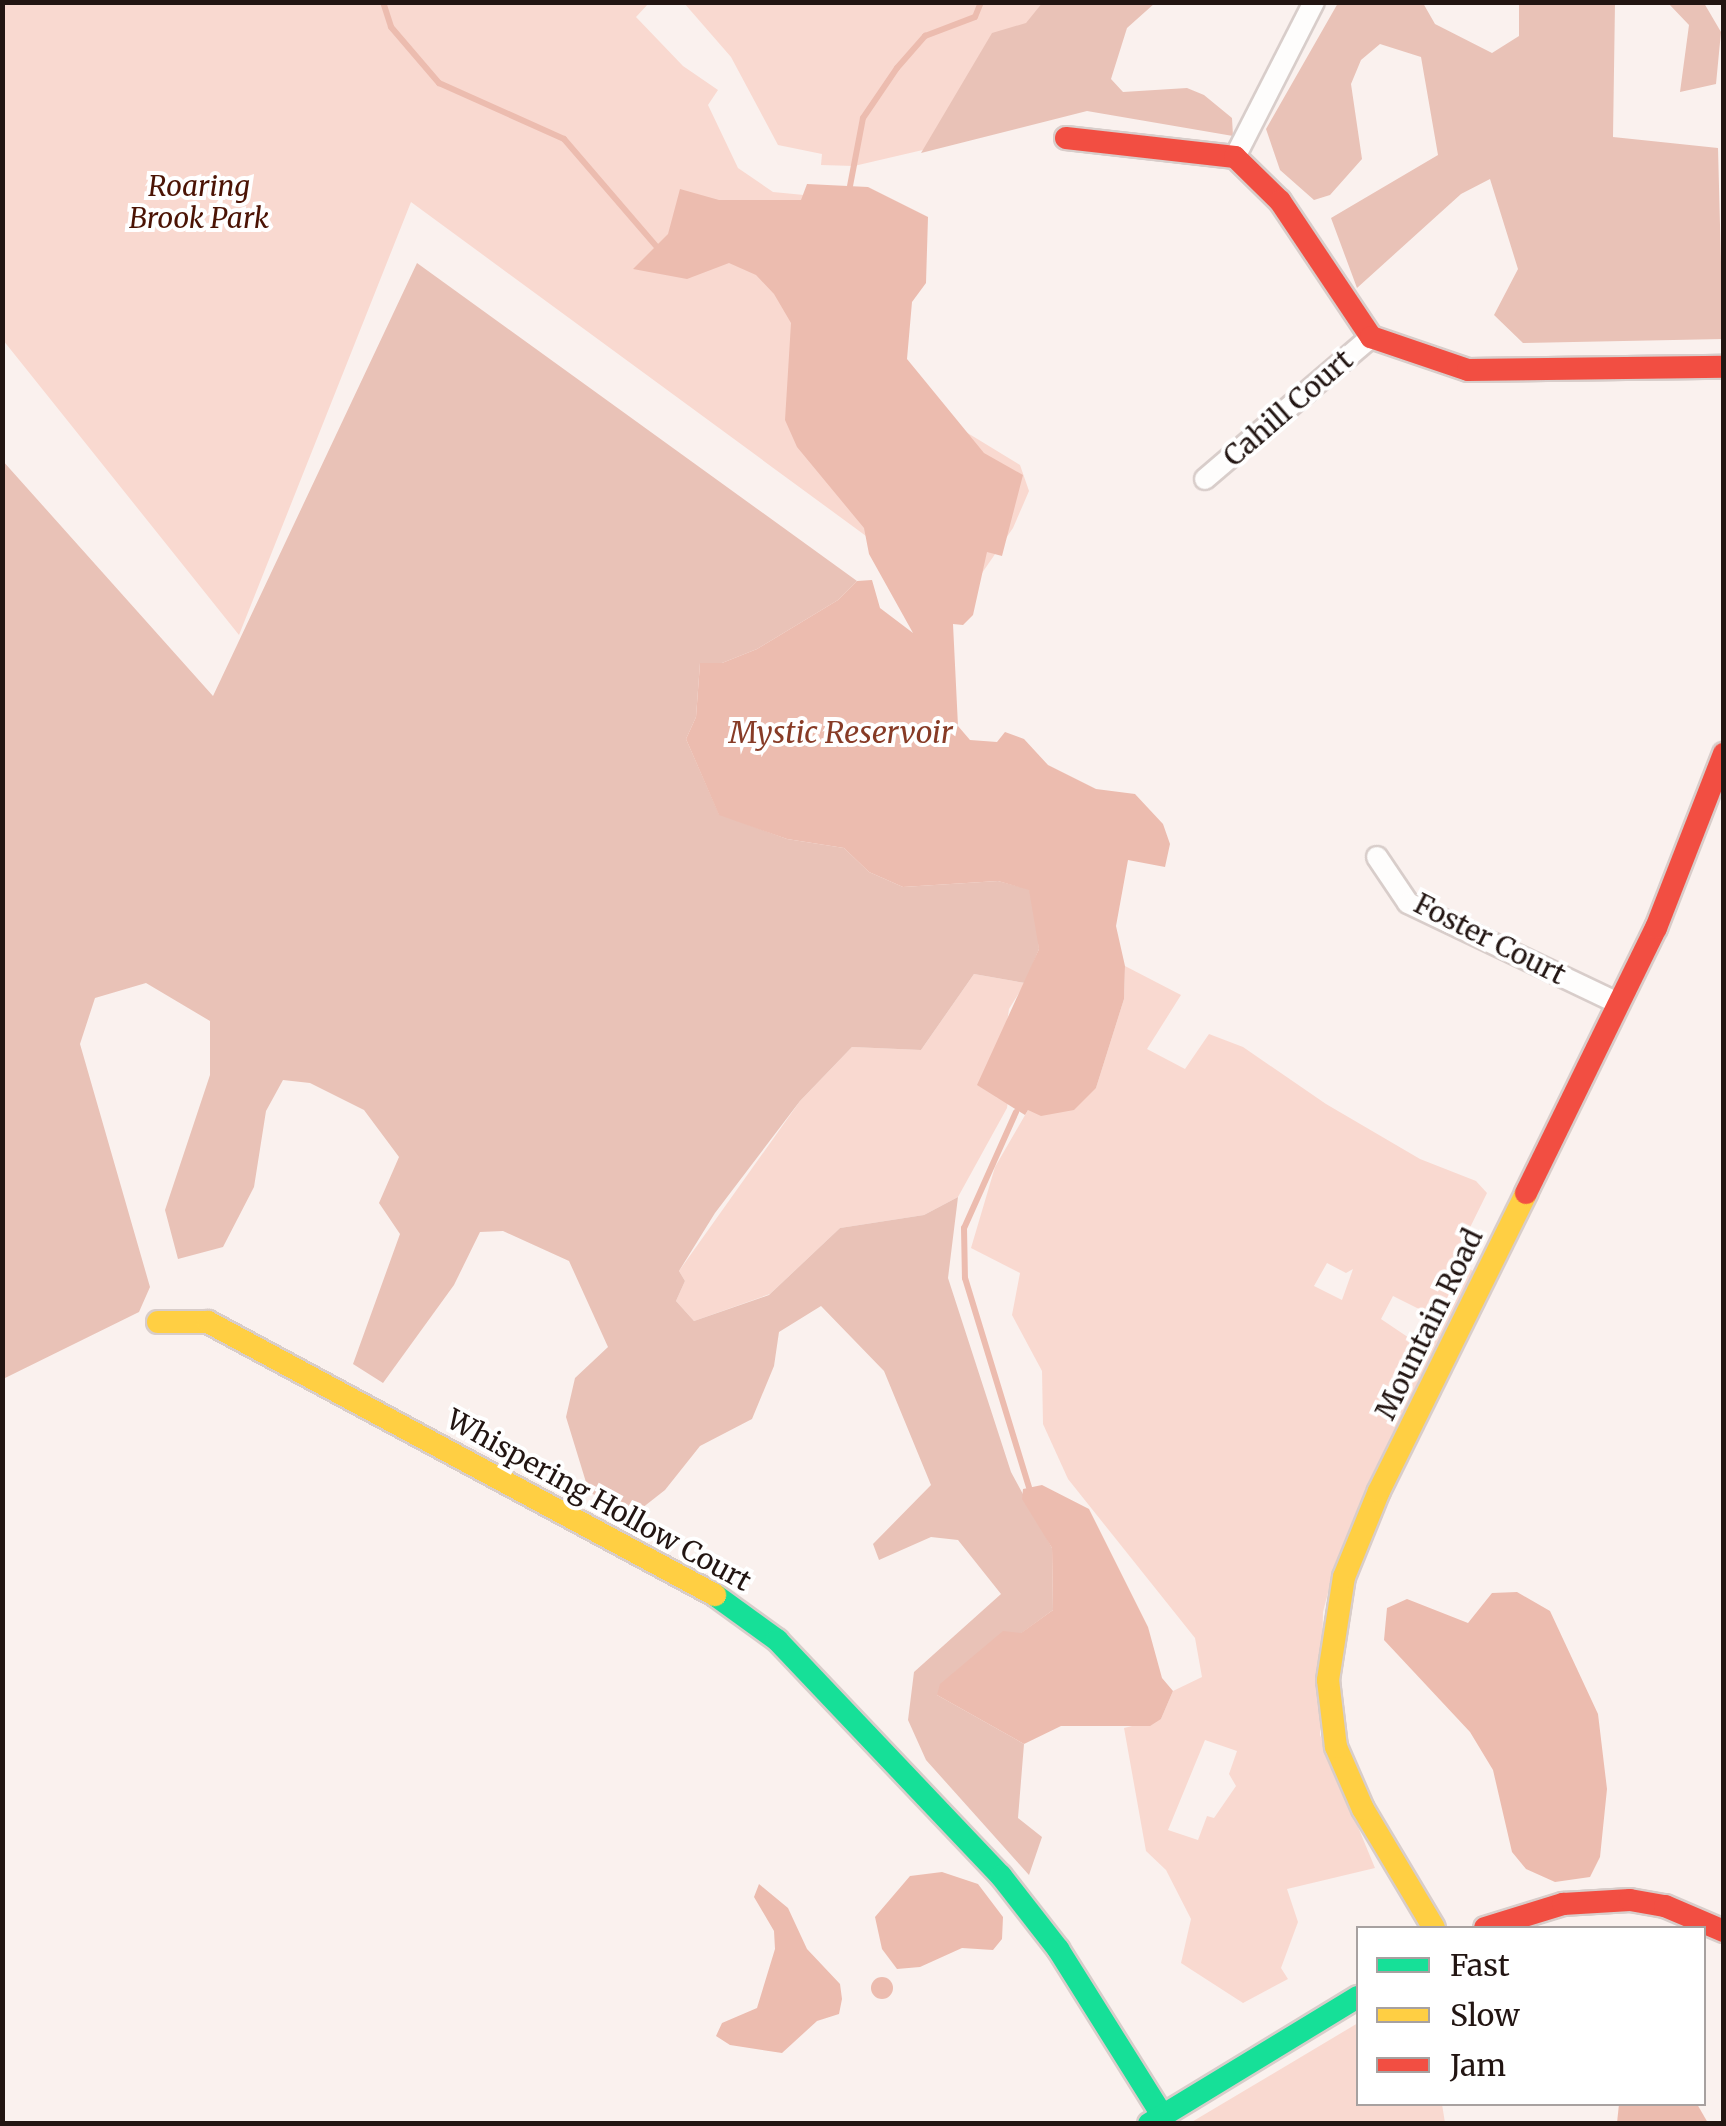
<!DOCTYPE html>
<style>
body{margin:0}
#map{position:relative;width:1726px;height:2126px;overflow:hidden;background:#faf1ee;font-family:Merriweather,serif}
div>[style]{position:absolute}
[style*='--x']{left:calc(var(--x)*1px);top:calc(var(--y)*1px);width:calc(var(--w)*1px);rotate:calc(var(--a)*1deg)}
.green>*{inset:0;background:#f9d9d0}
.forest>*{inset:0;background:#e9c2b7}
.water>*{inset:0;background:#ecbcaf}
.round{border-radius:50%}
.stream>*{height:6px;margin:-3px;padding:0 3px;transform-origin:3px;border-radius:3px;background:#ecbcaf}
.roads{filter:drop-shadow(2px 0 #d8cdca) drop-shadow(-2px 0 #d8cdca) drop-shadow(0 2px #d8cdca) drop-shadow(0 -2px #d8cdca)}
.street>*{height:20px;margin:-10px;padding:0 10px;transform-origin:10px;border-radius:10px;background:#fefdfc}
.fast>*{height:22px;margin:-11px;padding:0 11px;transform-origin:11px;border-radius:11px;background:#16e098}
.slow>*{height:22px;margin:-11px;padding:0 11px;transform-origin:11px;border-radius:11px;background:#ffcf43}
.jam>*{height:22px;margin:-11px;padding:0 11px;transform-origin:11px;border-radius:11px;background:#f24e42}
span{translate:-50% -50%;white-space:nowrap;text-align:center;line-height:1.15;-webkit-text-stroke:8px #fff;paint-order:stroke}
.park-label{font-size:28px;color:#4b1304;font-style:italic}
.street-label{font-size:28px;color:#221512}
.water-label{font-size:30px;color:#873b26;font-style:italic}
.frame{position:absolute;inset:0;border:5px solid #221512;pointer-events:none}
.legend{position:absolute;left:1356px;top:1926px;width:350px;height:180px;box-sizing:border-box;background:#fff;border:2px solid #a7a1a0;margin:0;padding:12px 18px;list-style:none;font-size:30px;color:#221512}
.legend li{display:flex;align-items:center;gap:20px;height:50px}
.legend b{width:50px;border:2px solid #a7a1a0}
</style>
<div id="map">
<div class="green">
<div style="clip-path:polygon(2px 3px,649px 3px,636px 17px,683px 66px,718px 90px,708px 105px,738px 168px,773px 192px,835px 198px,891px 360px,938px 415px,1020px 465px,1029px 491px,1013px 528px,960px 605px,411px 202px,239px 635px,3px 340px)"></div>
<div style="clip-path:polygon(684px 3px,1057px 3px,970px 139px,854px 166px,821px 165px,822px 154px,778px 145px,731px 57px)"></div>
<div style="clip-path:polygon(evenodd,1125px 966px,1181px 995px,1147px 1049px,1185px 1069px,1209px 1034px,1243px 1047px,1326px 1104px,1420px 1159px,1476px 1181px,1487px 1193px,1454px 1260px,1475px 1272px,1336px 1562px,1323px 1612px,1320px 1735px,1375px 1868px,1287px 1889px,1298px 1922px,1281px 1968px,1288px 1979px,1243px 2003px,1181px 1963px,1191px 1919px,1166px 1870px,1146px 1851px,1124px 1728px,1161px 1719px,1173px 1691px,1202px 1677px,1195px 1638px,1068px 1479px,1043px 1424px,1042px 1371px,1012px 1315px,1020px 1273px,971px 1248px,995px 1167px,1028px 1110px,1096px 1088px,1124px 999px,1125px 966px,1327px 1263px,1346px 1273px,1353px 1269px,1342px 1300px,1314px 1286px,1327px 1263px,1125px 966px,1393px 1296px,1435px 1317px,1421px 1346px,1381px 1319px,1393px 1296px,1125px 966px,1205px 1740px,1237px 1751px,1229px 1774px,1236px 1786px,1214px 1818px,1207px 1816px,1198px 1840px,1168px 1830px,1205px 1740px)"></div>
<div style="clip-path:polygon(974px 974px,1025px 983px,1009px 1009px,996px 1097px,1008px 1101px,1007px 1108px,958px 1197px,924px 1215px,840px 1228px,770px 1294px,694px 1321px,676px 1301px,685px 1281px,679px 1271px,800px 1101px,852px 1047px,921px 1050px)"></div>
<div style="clip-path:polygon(1358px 2023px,1358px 2104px,1442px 2104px,1445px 2123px,1190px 2123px)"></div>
</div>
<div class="forest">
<div style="clip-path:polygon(1043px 2px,1155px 3px,1127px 28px,1111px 79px,1123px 92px,1187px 88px,1204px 95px,1232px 118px,1233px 136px,1087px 111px,921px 153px,992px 33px,1026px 23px)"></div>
<div style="clip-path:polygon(1338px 3px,1423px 3px,1435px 24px,1492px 53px,1519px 36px,1519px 3px,1615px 3px,1613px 137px,1718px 148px,1723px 339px,1523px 343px,1494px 315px,1518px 269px,1490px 179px,1461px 194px,1357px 288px,1331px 218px,1438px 155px,1421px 57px,1380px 44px,1361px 60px,1351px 84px,1362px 159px,1330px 195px,1314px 200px,1280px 170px,1266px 129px)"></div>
<div style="clip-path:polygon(1668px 3px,1704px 3px,1721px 32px,1716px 84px,1680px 92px,1689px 25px)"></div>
<div style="clip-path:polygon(417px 263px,857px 581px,838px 600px,757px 649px,722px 663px,700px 663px,696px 717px,686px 739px,719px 814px,787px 839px,844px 848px,869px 872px,903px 887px,998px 881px,1029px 889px,1036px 908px,1039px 949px,1025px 983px,974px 974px,921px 1050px,852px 1047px,800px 1101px,715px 1213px,679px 1271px,685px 1281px,676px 1301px,694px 1321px,769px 1295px,840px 1228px,924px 1215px,958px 1197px,948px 1278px,1011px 1472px,1052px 1548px,1053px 1610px,937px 1695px,1024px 1744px,1018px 1818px,1042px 1837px,1029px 1875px,926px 1760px,908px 1720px,914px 1672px,1001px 1594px,958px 1540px,931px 1537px,879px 1560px,873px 1544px,931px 1485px,884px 1371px,821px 1306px,779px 1332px,774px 1366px,752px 1419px,700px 1446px,665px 1490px,637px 1512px,619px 1508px,589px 1492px,566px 1417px,575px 1378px,608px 1347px,569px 1261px,503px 1231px,480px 1232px,454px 1285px,383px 1383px,353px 1364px,400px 1234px,379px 1203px,399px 1157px,364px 1110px,310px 1083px,283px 1080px,266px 1111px,254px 1187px,223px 1247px,178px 1259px,165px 1210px,210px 1075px,210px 1021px,146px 983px,95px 998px,80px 1044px,150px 1287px,139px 1312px,3px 1379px,2px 460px,213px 696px)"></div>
</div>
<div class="water">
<div style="clip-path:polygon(807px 184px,868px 187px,928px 217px,926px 283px,912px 302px,907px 359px,984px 453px,1023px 475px,1002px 556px,987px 552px,973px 615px,963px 625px,953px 624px,958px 726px,970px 740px,997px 742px,1005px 732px,1024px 739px,1048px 765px,1096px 789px,1135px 794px,1163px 824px,1170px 844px,1165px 867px,1128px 860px,1116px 926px,1125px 966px,1124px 999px,1096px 1088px,1074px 1110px,1041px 1116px,1028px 1110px,1025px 1115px,977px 1085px,1039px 949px,1029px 890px,998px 881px,903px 887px,869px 872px,844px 848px,787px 839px,719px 815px,686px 739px,696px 717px,700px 663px,722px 663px,757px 649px,838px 600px,857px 581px,872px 580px,880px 608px,913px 633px,869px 554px,864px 528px,797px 447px,785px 420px,791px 323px,774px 294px,756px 275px,729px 263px,687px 279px,633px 269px,668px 234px,680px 189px,719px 200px,801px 200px)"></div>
<div style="clip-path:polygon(1042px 1485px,1089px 1509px,1148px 1627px,1162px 1678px,1173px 1691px,1161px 1719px,1150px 1726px,1061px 1726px,1024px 1744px,937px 1695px,940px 1684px,1003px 1631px,1021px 1633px,1053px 1610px,1052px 1548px,1022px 1499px,1023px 1489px)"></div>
<div style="clip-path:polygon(1517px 1592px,1550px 1611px,1598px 1714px,1607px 1789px,1600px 1857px,1590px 1877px,1555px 1882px,1526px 1869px,1512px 1852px,1493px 1770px,1470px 1732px,1384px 1640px,1387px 1608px,1407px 1599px,1468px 1623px,1492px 1593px)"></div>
<div style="clip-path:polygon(942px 1872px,978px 1884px,1003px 1917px,1002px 1939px,993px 1950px,962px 1948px,920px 1967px,897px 1969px,882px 1949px,875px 1917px,910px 1876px)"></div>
<div style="clip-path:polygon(759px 1884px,788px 1908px,807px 1949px,840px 1984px,842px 1999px,839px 2014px,817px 2021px,782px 2053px,730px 2045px,716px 2036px,722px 2023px,757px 2008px,775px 1949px,774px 1931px,754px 1897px)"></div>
<div class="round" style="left:871px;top:1977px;width:22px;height:22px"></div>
<div style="clip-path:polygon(1619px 2104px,1697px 2104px,1708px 2123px,1617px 2123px)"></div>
</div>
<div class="stream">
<div style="--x:383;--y:2;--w:26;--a:72"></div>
<div style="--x:391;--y:27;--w:74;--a:49.4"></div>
<div style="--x:439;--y:83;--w:137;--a:24.1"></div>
<div style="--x:564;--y:139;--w:141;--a:49.3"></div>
<div style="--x:850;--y:186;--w:69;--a:-79.2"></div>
<div style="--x:863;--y:118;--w:60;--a:-55.8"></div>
<div style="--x:897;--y:68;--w:43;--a:-48.8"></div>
<div style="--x:925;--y:36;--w:53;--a:-20.8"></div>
<div style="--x:975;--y:17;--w:16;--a:-68"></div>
<div style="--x:1016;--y:1112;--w:127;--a:114.1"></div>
<div style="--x:964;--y:1228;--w:50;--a:88.9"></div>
<div style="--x:965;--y:1278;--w:219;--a:73"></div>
</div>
<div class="roads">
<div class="street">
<div style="--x:1235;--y:157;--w:174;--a:-63"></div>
<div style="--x:1205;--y:479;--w:218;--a:-40.5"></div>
<div style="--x:1377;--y:857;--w:55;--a:56"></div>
<div style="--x:1408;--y:903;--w:233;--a:25.5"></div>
</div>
<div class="fast">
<div style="--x:715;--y:1595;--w:77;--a:36"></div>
<div style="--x:777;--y:1640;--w:325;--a:46.5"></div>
<div style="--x:1001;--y:1876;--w:93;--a:52"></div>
<div style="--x:1058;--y:1949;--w:196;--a:57.9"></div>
<div style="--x:1149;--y:2124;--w:245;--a:-31.3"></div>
</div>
<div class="slow">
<div style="--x:158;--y:1322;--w:50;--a:0"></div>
<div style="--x:208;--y:1322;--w:576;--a:28.3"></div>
<div style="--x:1434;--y:1928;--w:139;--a:-120.8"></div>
<div style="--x:1363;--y:1809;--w:68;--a:-113.5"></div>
<div style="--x:1336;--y:1747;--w:67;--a:-96.8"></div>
<div style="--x:1328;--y:1680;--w:104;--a:-81.2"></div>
<div style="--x:1344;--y:1577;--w:93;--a:-67.9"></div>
<div style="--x:1379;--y:1491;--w:332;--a:-63.7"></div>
</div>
<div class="jam">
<div style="--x:1066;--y:138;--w:170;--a:6.4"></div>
<div style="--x:1235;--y:157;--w:63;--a:44.4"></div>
<div style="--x:1280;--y:201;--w:164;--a:56.2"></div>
<div style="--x:1371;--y:337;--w:102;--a:18.8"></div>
<div style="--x:1468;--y:370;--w:256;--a:-0.7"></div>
<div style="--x:1526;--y:1193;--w:295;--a:-63.9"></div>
<div style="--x:1656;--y:928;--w:187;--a:-68.7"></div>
<div style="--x:1485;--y:1928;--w:82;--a:-17.1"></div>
<div style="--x:1563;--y:1904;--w:67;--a:-3.4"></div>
<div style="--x:1630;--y:1900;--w:36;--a:10"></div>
<div style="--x:1665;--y:1906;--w:64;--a:23"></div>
</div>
</div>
<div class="park-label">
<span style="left:199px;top:202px">Roaring<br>Brook Park</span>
</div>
<div class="street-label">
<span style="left:1288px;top:408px;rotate:-41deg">Cahill Court</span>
<span style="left:1490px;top:939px;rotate:27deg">Foster Court</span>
<span style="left:1429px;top:1324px;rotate:-64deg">Mountain Road</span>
<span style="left:599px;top:1500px;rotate:29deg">Whispering Hollow Court</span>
</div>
<div class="water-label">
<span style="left:841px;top:732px">Mystic Reservoir</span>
</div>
<div class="frame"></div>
<ul class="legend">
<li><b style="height:12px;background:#16e098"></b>Fast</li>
<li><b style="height:12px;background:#ffcf43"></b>Slow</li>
<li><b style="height:12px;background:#f24e42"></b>Jam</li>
</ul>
</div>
